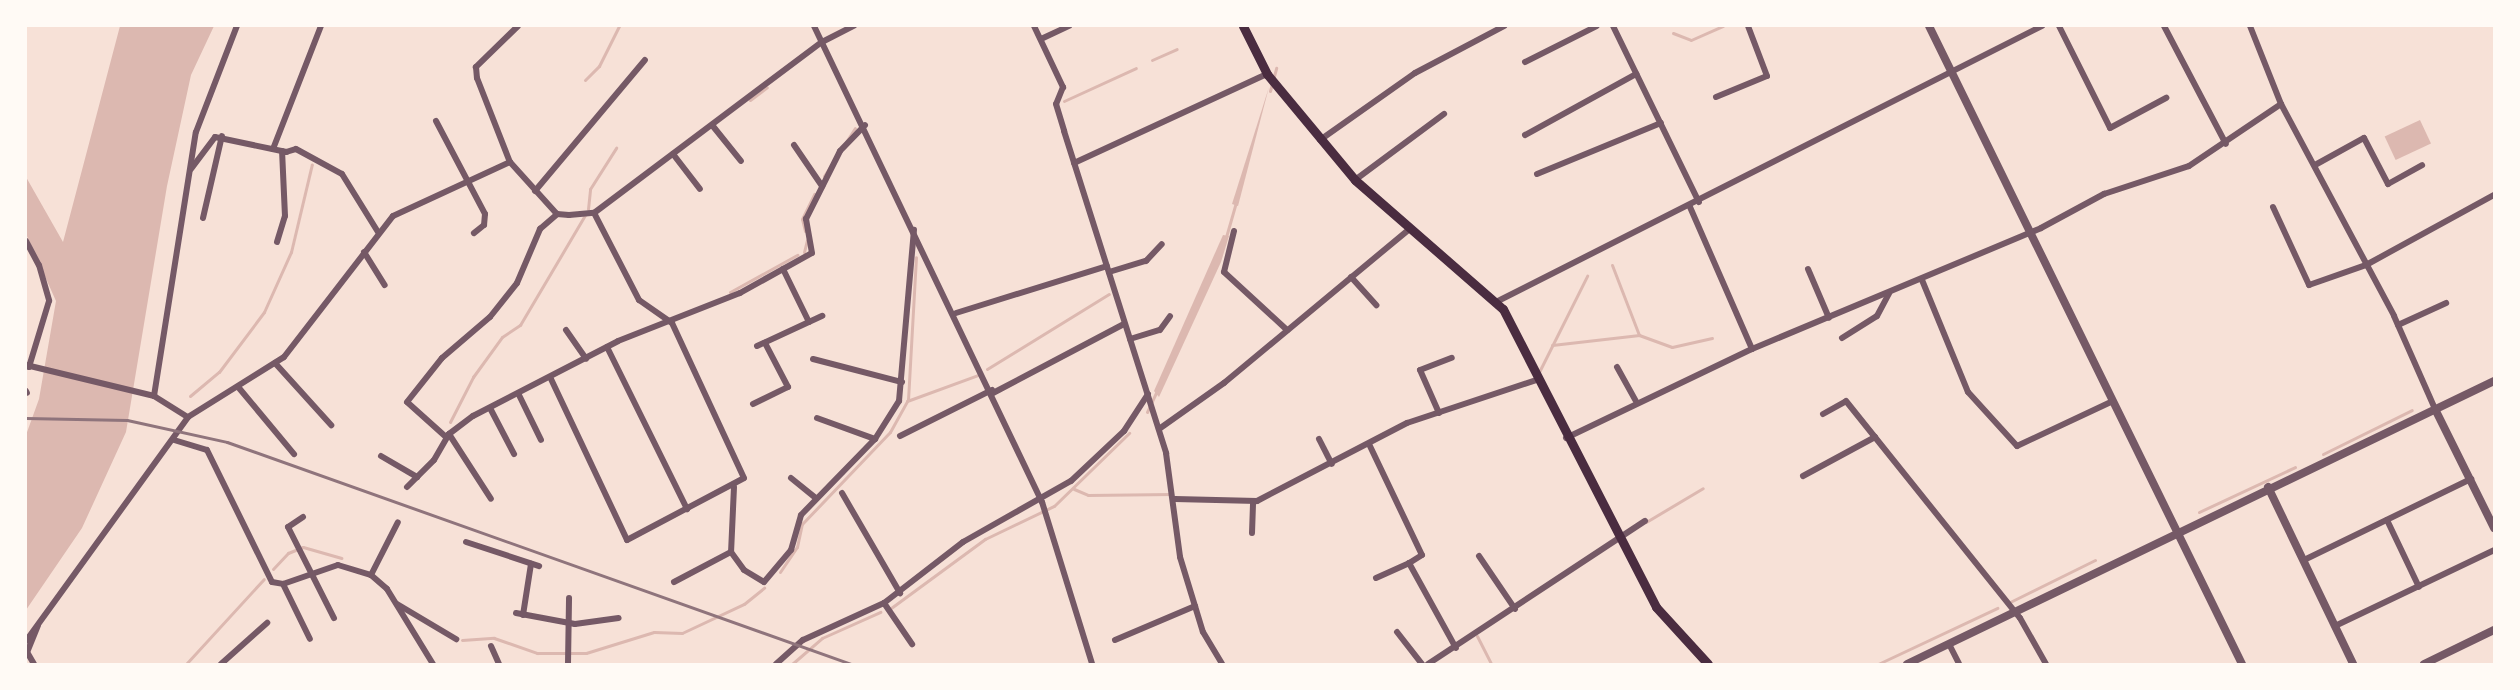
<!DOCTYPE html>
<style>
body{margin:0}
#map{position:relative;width:2520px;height:690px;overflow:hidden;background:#f7e1d7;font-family:"Noto Sans",sans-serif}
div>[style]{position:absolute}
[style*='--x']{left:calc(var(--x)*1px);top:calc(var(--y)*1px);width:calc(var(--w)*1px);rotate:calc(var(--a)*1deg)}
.water>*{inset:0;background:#dcb8b0;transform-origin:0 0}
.stream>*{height:3px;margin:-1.5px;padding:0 1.5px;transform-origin:1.5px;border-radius:1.5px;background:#dcb8b0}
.minor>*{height:6px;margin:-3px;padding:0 3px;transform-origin:3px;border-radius:3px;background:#755966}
.tertiary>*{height:8px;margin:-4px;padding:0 4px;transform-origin:4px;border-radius:4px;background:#755966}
.primary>*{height:9px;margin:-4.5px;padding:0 4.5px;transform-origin:4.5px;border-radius:4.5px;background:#4a2c40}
.rail>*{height:3px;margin:-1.5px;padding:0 1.5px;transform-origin:1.5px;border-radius:1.5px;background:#8f747c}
span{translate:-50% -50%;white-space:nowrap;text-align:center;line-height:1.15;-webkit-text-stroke:6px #fffaf5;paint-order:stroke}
.frame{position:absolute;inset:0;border:27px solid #fffaf5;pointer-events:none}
</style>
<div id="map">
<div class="water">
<div style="clip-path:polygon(120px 26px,214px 26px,191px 75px,167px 186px,126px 432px,82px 528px,26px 610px,26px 435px,39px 399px,56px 301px,26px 234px,26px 177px,63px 242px)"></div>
<div style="clip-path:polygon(1269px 87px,1238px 206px,1232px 204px)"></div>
<div style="left:2420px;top:120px;width:26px;height:39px;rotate:65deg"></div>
<div style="clip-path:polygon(1223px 235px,1229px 236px,1221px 262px,1159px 397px,1154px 391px)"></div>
</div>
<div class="stream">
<div style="--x:1673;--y:33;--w:19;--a:21"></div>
<div style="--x:1691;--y:40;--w:35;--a:-24"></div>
<div style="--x:1152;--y:60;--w:27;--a:-24"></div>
<div style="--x:585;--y:80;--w:20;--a:-45"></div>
<div style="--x:599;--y:66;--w:45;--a:-63.4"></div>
<div style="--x:1270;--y:91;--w:24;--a:-75"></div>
<div style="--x:750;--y:100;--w:21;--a:-37"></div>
<div style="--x:1064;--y:101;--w:79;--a:-24.6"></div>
<div style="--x:824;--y:176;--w:57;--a:-57.1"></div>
<div style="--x:588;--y:209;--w:20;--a:-84"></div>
<div style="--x:590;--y:189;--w:49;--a:-57.6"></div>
<div style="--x:805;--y:231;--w:12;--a:-104"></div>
<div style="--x:802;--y:219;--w:28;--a:-64"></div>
<div style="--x:1226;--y:237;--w:35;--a:-74"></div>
<div style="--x:804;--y:252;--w:12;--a:-76"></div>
<div style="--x:1612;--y:265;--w:75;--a:68.9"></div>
<div style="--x:1639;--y:335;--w:35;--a:20"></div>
<div style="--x:1672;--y:347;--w:41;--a:-12.7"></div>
<div style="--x:730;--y:292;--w:77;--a:-28.9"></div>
<div style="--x:1552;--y:345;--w:88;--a:-6.6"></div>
<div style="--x:987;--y:369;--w:143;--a:-31.6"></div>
<div style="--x:1538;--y:374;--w:110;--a:-63.4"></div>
<div style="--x:190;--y:396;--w:38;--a:-40"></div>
<div style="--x:219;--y:372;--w:75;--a:-53.1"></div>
<div style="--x:264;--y:312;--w:66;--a:-65.8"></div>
<div style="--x:291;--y:252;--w:90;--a:-76.6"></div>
<div style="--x:907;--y:401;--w:76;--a:-20.1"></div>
<div style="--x:1147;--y:412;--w:23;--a:-65"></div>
<div style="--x:450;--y:422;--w:51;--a:-62.9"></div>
<div style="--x:473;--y:377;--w:49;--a:-54.1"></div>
<div style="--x:502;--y:337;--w:22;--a:-34"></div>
<div style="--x:520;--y:325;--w:128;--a:-59.4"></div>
<div style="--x:2323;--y:454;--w:99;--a:-26.3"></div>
<div style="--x:1074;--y:489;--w:15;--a:23"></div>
<div style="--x:1088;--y:495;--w:84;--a:-0.7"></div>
<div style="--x:2199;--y:512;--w:106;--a:-25.1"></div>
<div style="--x:1646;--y:522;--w:66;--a:-30.8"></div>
<div style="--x:273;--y:569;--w:22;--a:-47"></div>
<div style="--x:288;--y:553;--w:16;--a:-22"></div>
<div style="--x:303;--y:547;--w:40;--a:16"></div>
<div style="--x:780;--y:572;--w:30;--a:-56"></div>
<div style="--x:797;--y:547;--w:24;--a:-78"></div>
<div style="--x:802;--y:524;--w:127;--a:-46.3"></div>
<div style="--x:890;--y:432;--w:37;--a:-61"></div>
<div style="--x:908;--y:400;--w:143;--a:-86.8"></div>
<div style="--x:2008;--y:603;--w:97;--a:-26.3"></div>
<div style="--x:891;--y:608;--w:117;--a:-36.3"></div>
<div style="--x:985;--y:539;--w:76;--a:-25.6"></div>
<div style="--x:1054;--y:506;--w:105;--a:-44.2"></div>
<div style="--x:1477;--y:636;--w:31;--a:63"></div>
<div style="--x:462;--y:640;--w:32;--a:-4"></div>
<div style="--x:494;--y:638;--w:46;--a:19.2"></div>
<div style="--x:537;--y:653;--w:49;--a:0"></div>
<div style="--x:586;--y:653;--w:71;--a:-17.2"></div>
<div style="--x:654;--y:632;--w:28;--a:2"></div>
<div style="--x:682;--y:633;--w:68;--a:-25.1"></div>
<div style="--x:744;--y:604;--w:26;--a:-39"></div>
<div style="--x:186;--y:664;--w:115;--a:-47.5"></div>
<div style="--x:792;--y:664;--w:40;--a:-41"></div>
<div style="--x:822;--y:638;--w:64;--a:-24.1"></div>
<div style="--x:1878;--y:664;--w:132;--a:-25.2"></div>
</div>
<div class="minor">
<div style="--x:518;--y:26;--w:59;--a:135.7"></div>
<div style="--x:476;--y:67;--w:11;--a:85"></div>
<div style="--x:477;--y:78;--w:90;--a:68.6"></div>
<div style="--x:510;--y:162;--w:70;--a:47.9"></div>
<div style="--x:557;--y:214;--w:12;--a:5"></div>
<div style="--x:569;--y:215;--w:25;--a:-5"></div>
<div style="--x:594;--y:213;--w:285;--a:-36.9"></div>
<div style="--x:822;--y:42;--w:36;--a:-27"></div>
<div style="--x:814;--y:26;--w:528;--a:64.41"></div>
<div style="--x:1042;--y:502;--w:170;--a:72.8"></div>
<div style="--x:1034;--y:26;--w:68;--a:64.6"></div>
<div style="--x:1063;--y:87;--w:18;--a:112"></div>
<div style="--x:1056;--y:104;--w:28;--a:73"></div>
<div style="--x:1064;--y:131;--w:338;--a:72.4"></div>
<div style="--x:1166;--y:453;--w:105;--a:82.3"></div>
<div style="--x:1180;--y:557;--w:78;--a:73"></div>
<div style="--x:1203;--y:632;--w:37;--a:59"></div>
<div style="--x:1613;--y:26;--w:196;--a:64"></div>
<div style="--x:2059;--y:26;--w:114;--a:63.4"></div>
<div style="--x:2110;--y:128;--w:64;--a:-28.2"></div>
<div style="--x:2164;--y:26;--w:133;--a:62.3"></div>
<div style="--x:2250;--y:26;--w:84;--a:68.3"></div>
<div style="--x:2281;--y:104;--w:240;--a:61.9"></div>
<div style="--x:2394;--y:316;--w:102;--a:66.2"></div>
<div style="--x:1041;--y:39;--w:31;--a:-25"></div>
<div style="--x:1525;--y:62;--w:80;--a:-26.6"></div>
<div style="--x:1716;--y:97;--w:55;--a:-22.4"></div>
<div style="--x:1767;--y:76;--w:53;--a:-110.8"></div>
<div style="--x:436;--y:121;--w:105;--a:62.2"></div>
<div style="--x:485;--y:214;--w:11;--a:95"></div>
<div style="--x:484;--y:225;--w:13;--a:141"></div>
<div style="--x:712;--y:125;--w:46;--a:51.1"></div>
<div style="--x:1525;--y:135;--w:127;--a:-28.8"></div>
<div style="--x:1320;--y:140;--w:116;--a:-35.2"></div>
<div style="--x:1415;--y:73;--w:101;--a:-27.8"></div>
<div style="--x:794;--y:145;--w:50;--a:55.7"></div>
<div style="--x:273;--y:149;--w:132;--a:-68.7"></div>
<div style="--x:673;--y:154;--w:44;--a:52.4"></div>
<div style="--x:1074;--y:163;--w:213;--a:-24.8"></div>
<div style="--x:2315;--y:165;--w:56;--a:-28.9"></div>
<div style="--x:2364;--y:138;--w:52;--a:62.4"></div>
<div style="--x:2388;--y:184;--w:39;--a:-29"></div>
<div style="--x:191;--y:169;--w:40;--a:-53"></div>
<div style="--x:215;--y:137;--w:73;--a:11.9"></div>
<div style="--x:286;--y:152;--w:10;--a:-17"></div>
<div style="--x:296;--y:149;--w:52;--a:28.5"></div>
<div style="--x:342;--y:174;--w:68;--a:58.2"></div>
<div style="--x:1537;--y:174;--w:134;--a:-22.4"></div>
<div style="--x:1355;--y:180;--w:111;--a:-36.6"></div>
<div style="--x:535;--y:191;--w:171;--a:-50"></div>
<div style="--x:1690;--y:207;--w:155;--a:66.4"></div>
<div style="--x:2273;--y:207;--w:86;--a:65.2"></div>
<div style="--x:2309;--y:285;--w:60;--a:-19.3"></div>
<div style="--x:2366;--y:265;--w:146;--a:-28.7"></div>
<div style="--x:203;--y:218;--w:84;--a:-77"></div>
<div style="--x:1234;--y:231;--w:42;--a:103.7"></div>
<div style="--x:1224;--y:272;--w:86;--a:42.6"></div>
<div style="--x:26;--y:241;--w:27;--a:62"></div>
<div style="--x:39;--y:265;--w:37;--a:74"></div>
<div style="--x:49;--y:301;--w:69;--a:106.9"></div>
<div style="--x:277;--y:242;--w:27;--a:-73"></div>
<div style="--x:285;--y:216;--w:65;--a:-92.6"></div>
<div style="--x:364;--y:252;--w:39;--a:58"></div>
<div style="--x:783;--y:269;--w:59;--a:63.9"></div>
<div style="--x:1808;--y:269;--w:53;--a:66.8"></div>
<div style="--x:1109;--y:272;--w:39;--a:-17"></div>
<div style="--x:1146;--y:261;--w:23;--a:-47"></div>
<div style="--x:1351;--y:277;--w:38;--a:48"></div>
<div style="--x:1922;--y:280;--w:121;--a:67.7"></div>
<div style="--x:1968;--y:392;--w:73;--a:47.8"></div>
<div style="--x:2017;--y:446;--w:106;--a:-25.1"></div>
<div style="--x:1496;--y:302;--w:612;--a:-26.82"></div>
<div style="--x:956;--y:313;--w:158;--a:-17.3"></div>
<div style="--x:2398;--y:325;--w:53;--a:-24.6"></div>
<div style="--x:566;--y:330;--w:35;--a:55"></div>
<div style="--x:1842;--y:338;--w:41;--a:-32.2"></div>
<div style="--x:1877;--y:316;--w:26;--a:-62"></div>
<div style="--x:1130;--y:339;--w:31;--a:-17"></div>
<div style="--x:1160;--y:330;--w:17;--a:-54"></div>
<div style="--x:757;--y:346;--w:72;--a:-24.8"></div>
<div style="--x:607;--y:347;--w:181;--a:63.7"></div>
<div style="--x:813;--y:359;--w:92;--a:14.5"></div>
<div style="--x:275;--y:363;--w:84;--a:47.9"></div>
<div style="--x:26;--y:365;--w:132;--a:13.6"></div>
<div style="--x:154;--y:396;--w:40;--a:32"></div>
<div style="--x:1617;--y:367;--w:39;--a:61"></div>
<div style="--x:551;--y:379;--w:178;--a:64.7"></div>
<div style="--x:627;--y:540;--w:132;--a:-27.9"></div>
<div style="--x:744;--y:478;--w:171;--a:-114.9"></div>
<div style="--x:672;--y:323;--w:40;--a:-145.1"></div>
<div style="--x:639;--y:300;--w:98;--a:-117.3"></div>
<div style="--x:239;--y:388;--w:86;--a:50.2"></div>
<div style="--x:26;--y:391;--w:2;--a:63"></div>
<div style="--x:993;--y:393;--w:148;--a:-27.8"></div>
<div style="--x:519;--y:395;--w:50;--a:63.9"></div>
<div style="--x:154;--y:396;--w:267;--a:-81"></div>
<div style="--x:196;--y:132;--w:114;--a:-68.9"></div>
<div style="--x:753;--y:404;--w:39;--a:-26"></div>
<div style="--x:788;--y:387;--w:50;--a:-117.6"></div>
<div style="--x:490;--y:408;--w:52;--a:62.4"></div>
<div style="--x:1439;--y:413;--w:47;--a:-113.8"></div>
<div style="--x:1420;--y:370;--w:34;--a:-21"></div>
<div style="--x:1823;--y:414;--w:26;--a:-29"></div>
<div style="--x:1846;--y:401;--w:278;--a:51.3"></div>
<div style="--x:2020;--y:618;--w:53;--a:60.5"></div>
<div style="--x:817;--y:418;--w:62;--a:19.9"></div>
<div style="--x:1159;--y:429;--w:80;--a:-35.3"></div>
<div style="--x:1224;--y:383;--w:239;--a:-39.7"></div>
<div style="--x:449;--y:434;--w:77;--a:57.1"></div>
<div style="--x:900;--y:436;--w:103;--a:-26.6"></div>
<div style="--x:446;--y:437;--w:52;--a:-138.1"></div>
<div style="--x:407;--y:402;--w:56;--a:-51.5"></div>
<div style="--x:442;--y:358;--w:63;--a:-40.5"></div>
<div style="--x:490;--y:317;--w:43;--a:-51.5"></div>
<div style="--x:517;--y:283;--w:59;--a:-66.9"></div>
<div style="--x:540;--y:229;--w:23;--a:-41"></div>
<div style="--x:1566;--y:438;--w:206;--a:-25.6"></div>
<div style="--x:1752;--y:349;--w:313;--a:-22.7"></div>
<div style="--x:2041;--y:228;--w:72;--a:-28.4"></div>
<div style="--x:2104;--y:194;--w:89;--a:-18.2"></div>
<div style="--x:2189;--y:166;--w:111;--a:-34"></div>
<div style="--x:1319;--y:439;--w:28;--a:63"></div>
<div style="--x:174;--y:440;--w:34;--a:17"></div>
<div style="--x:207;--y:450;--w:147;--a:63.8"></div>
<div style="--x:272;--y:582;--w:11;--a:10"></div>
<div style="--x:283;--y:584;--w:58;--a:-19.1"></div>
<div style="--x:338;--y:565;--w:34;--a:17"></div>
<div style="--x:371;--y:575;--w:21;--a:41"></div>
<div style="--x:387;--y:589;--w:88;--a:58.5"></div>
<div style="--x:1369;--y:444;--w:123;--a:64.5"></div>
<div style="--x:1422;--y:555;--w:15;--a:148"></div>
<div style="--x:1409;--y:563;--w:97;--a:61.1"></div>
<div style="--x:381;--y:456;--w:42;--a:30.3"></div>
<div style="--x:1803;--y:476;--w:82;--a:-28.4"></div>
<div style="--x:791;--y:478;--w:32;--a:39"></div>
<div style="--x:407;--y:487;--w:38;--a:-45"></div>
<div style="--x:434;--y:460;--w:30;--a:-60"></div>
<div style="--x:449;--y:434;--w:30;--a:-37"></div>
<div style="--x:473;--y:416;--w:163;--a:-27.3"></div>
<div style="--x:618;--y:341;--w:131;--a:-21.5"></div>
<div style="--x:740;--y:293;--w:82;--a:-29.1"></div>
<div style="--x:812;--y:253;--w:35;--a:-100"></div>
<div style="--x:806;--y:219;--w:76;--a:-63.4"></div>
<div style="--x:840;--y:151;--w:36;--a:-46"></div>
<div style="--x:734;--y:487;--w:65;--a:92.6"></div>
<div style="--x:731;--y:552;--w:22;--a:54"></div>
<div style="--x:744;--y:570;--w:23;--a:31"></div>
<div style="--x:764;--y:582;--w:42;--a:-49.8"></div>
<div style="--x:791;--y:550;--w:36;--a:-74"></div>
<div style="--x:801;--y:515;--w:106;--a:-45.8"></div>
<div style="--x:875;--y:439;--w:45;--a:-57.7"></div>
<div style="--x:899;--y:401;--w:172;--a:-85"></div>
<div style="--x:842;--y:493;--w:116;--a:59.9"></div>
<div style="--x:1175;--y:499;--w:82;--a:1.4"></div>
<div style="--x:1257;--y:501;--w:169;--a:-27.5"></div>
<div style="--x:1407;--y:423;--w:136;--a:-18.4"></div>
<div style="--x:303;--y:517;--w:18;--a:146"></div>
<div style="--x:288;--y:527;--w:102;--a:63.2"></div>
<div style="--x:2387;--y:520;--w:74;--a:64.5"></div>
<div style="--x:1252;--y:533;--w:32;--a:-88"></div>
<div style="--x:466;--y:542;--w:77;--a:18.2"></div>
<div style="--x:1479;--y:556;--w:64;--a:55.8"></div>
<div style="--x:2304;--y:560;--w:186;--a:-25.9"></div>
<div style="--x:371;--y:575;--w:59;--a:-63"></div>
<div style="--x:1376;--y:578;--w:36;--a:-24"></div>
<div style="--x:674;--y:582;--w:64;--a:-27.8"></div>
<div style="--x:283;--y:584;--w:61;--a:63.9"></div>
<div style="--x:884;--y:603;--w:50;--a:55.7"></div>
<div style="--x:397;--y:604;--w:69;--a:30.7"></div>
<div style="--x:516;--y:613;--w:60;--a:10.6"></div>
<div style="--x:575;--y:624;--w:44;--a:-7.8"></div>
<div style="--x:523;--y:615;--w:52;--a:-81.1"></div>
<div style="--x:2335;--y:626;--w:176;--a:-25.5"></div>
<div style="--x:1397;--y:632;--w:41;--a:52"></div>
<div style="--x:1115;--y:640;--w:87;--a:-23"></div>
<div style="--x:26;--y:641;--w:276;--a:-54.1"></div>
<div style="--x:188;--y:417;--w:113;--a:-32"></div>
<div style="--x:284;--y:357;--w:178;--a:-52.3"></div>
<div style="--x:393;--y:216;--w:129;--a:-24.8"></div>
<div style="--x:1949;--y:644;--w:22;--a:63"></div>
<div style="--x:491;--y:646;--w:20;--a:66"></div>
<div style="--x:27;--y:652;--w:14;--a:60"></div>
<div style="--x:26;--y:655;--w:32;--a:-68"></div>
<div style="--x:221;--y:664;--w:62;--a:-41.7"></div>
<div style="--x:568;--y:664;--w:66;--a:-89.1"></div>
<div style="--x:776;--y:664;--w:36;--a:-42"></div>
<div style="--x:803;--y:640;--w:89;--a:-24.6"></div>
<div style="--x:884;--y:603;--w:100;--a:-37.7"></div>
<div style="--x:963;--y:542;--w:124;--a:-29.5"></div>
<div style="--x:1071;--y:481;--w:73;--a:-43.3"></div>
<div style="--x:1124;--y:431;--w:44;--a:-57"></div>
<div style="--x:1428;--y:664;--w:260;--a:-33.4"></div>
</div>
<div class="tertiary">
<div style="--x:1929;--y:26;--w:711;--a:63.87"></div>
<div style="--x:2435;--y:409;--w:133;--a:63.6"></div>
<div style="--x:2268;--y:487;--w:196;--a:64.3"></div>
<div style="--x:1907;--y:664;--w:652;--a:-25.74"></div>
<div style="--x:2424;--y:664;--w:78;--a:-25.9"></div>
</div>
<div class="primary">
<div style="--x:1243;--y:26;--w:54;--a:63.4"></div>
<div style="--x:1267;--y:74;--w:138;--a:50.3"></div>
<div style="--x:1355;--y:180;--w:196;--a:41.1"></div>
<div style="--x:1503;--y:309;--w:335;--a:62.8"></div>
<div style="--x:1656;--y:607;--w:77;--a:47.6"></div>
</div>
<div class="rail">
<div style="--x:26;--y:418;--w:101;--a:1.1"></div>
<div style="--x:127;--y:420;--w:102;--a:12.4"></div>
<div style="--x:227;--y:442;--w:662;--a:19.58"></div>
</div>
<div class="frame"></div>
</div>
